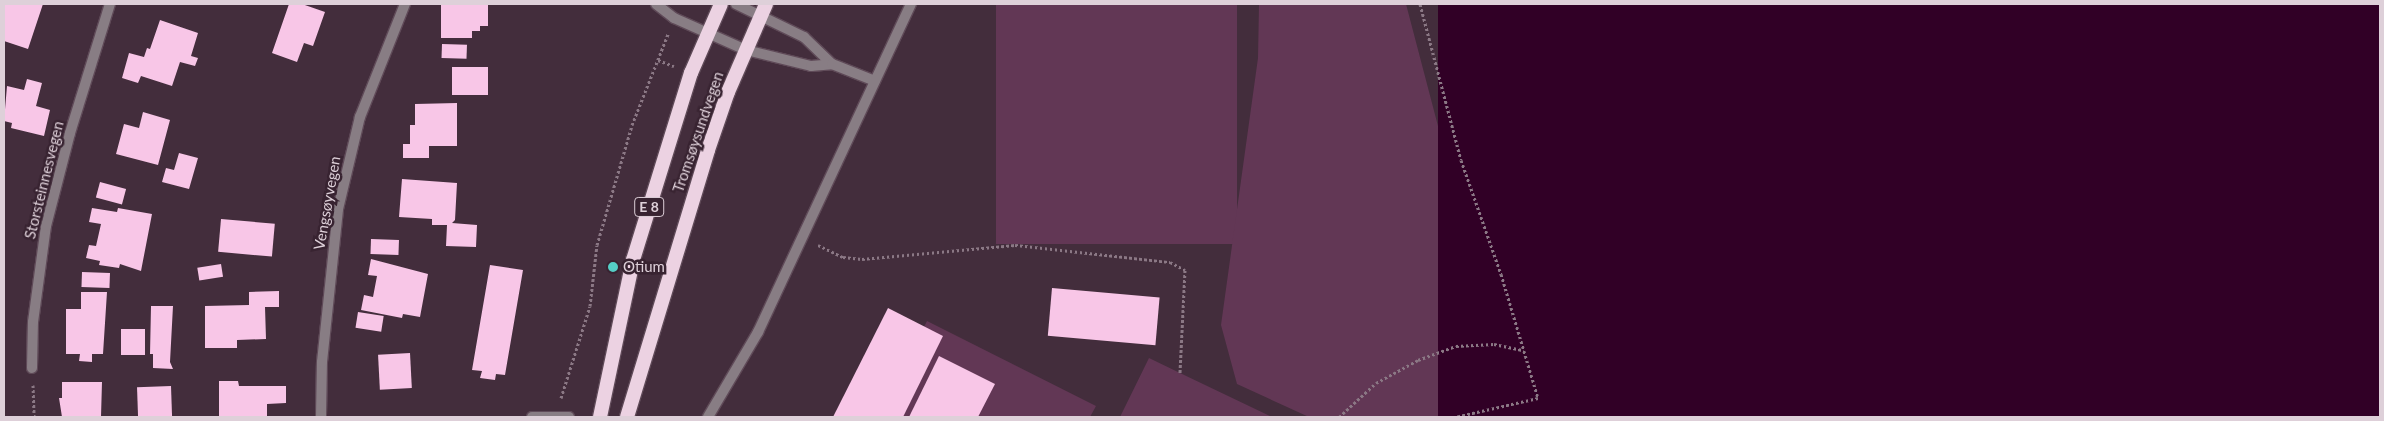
<!DOCTYPE html>
<meta charset="utf-8">
<style>
body{margin:0}
#map{position:relative;width:2384px;height:421px;overflow:hidden;background:#432d3c;font-family:Lato,sans-serif}
div>[style]{position:absolute}
[style*='--x']{left:calc(var(--x)*1px);top:calc(var(--y)*1px);width:calc(var(--w)*1px);rotate:calc(var(--a)*1deg)}
.green>*{inset:0;background:#623755;transform-origin:0 0}
.water>*{inset:0;background:#310026;transform-origin:0 0}
.building>*{inset:0;background:#f8c6e7;transform-origin:0 0}
.path>*{height:3px;margin-top:-1.5px;transform-origin:0;background:repeating-linear-gradient(90deg,#8b7885 0 2.5px,transparent 0 5px)}
.roads{filter:drop-shadow(1px 0 #5f4a58) drop-shadow(-1px 0 #5f4a58) drop-shadow(0 1px #5f4a58) drop-shadow(0 -1px #5f4a58)}
.minor>*{height:10px;margin:-5px;padding:0 5px;transform-origin:5px;border-radius:5px;background:#887d84}
.trunk>*{height:14px;margin:-7px;padding:0 7px;transform-origin:7px;border-radius:7px;background:#ecd2e2}
.dots>*{width:14px;height:14px;translate:-50% -50%;box-sizing:border-box;border:2px solid #382331;border-radius:50%}
span{translate:-50% -50%;white-space:nowrap;text-align:center;line-height:1.15;-webkit-text-stroke:5px #382331;paint-order:stroke}
.shield-label span{padding:1px 4px;background:#382331;border:1px solid;border-radius:4px;-webkit-text-stroke-width:0}
.shield-label{font-size:14px;color:#ded0d9;font-weight:700}
.street-label{font-size:15px;color:#ded0d9}
.poi-label{font-size:15px;color:#ded0d9}
.left{translate:0 -50%;text-align:left}
.frame{position:absolute;inset:0;border:5px solid #ded0d9;pointer-events:none}
</style>
<div id="map">
<div class="green">
<div style="left:996px;top:4px;width:241px;height:240px"></div>
<div style="clip-path:polygon(1259px 4px,1406px 4px,1449px 168px,1528px 417px,1309px 417px,1237px 384px,1221px 325px,1258px 58px)"></div>
<div style="clip-path:polygon(927px 321px,1096px 406px,1090px 417px,878px 417px)"></div>
<div style="clip-path:polygon(1149px 358px,1180px 373px,1272px 417px,1120px 417px)"></div>
</div>
<div class="water">
<div style="left:1438px;top:4px;width:942px;height:432px"></div>
</div>
<div class="building">
<div style="clip-path:polygon(4px 4px,43px 4px,28px 49px,4px 41px)"></div>
<div style="clip-path:polygon(289px 4px,302px 4px,325px 12px,313px 46px,304px 43px,297px 62px,272px 53px)"></div>
<div style="clip-path:polygon(441px 4px,488px 4px,488px 26px,480px 26px,480px 31px,472px 31px,472px 38px,441px 38px)"></div>
<div style="clip-path:polygon(160px 20px,198px 33px,191px 56px,198px 58px,195px 66px,180px 62px,172px 86px,141px 76px,138px 83px,122px 78px,129px 53px,144px 57px,147px 48px,150px 49px)"></div>
<div style="left:442px;top:44px;width:25px;height:14px;rotate:2deg"></div>
<div style="left:452px;top:67px;width:36px;height:28px"></div>
<div style="clip-path:polygon(27px 79px,42px 83px,36px 106px,50px 110px,44px 136px,11px 128px,12px 123px,4px 121px,7px 86px,24px 90px)"></div>
<div style="clip-path:polygon(457px 103px,457px 146px,429px 146px,429px 158px,403px 158px,403px 144px,410px 144px,410px 125px,415px 125px,415px 104px)"></div>
<div style="clip-path:polygon(143px 112px,170px 120px,158px 165px,116px 154px,124px 124px,139px 128px)"></div>
<div style="clip-path:polygon(179px 153px,198px 158px,189px 189px,162px 182px,166px 168px,174px 170px)"></div>
<div style="clip-path:polygon(402px 179px,457px 183px,455px 220px,452px 223px,477px 225px,476px 247px,446px 246px,447px 225px,432px 225px,432px 219px,399px 217px)"></div>
<div style="left:100px;top:182px;width:27px;height:16px;rotate:15deg"></div>
<div style="clip-path:polygon(92px 208px,117px 212px,118px 208px,152px 214px,141px 271px,120px 264px,119px 268px,99px 265px,100px 261px,86px 258px,89px 245px,96px 246px,101px 224px,89px 222px)"></div>
<div style="left:221px;top:219px;width:54px;height:33px;rotate:5deg"></div>
<div style="left:371px;top:239px;width:28px;height:15px;rotate:2deg"></div>
<div style="clip-path:polygon(371px 259px,428px 274px,420px 317px,403px 314px,402px 318px,361px 310px,364px 295px,373px 297px,377px 276px,368px 275px)"></div>
<div style="left:221px;top:264px;width:13px;height:24px;rotate:81deg"></div>
<div style="clip-path:polygon(490px 265px,523px 270px,505px 375px,496px 374px,495px 380px,480px 378px,482px 371px,472px 370px)"></div>
<div style="left:82px;top:272px;width:28px;height:15px;rotate:2deg"></div>
<div style="left:1052px;top:288px;width:108px;height:48px;rotate:5deg"></div>
<div style="clip-path:polygon(279px 291px,279px 307px,265px 307px,266px 339px,237px 340px,237px 348px,205px 348px,205px 306px,249px 305px,249px 292px)"></div>
<div style="clip-path:polygon(81px 292px,107px 292px,103px 354px,92px 354px,92px 362px,79px 361px,80px 354px,66px 354px,66px 309px,81px 309px)"></div>
<div style="clip-path:polygon(151px 306px,173px 306px,170px 362px,173px 369px,153px 368px,153px 354px,150px 354px)"></div>
<div style="clip-path:polygon(888px 308px,943px 336px,903px 417px,833px 417px)"></div>
<div style="left:358px;top:312px;width:26px;height:16px;rotate:9deg"></div>
<div style="left:121px;top:329px;width:24px;height:26px"></div>
<div style="left:410px;top:353px;width:35px;height:32px;rotate:87deg"></div>
<div style="clip-path:polygon(939px 356px,995px 384px,978px 417px,909px 417px)"></div>
<div style="clip-path:polygon(219px 381px,238px 381px,239px 386px,286px 386px,286px 403px,267px 404px,267px 417px,219px 417px)"></div>
<div style="clip-path:polygon(62px 382px,102px 382px,101px 417px,62px 417px,59px 398px,62px 398px)"></div>
<div style="left:171px;top:386px;width:31px;height:34px;rotate:88deg"></div>
</div>
<div class="path">
<div style="--x:1420;--y:4;--w:161;--a:75.3"></div>
<div style="--x:1461;--y:160;--w:121;--a:70.7"></div>
<div style="--x:1501;--y:274;--w:129;--a:73.4"></div>
<div style="--x:1538;--y:398;--w:85;--a:167.1"></div>
<div style="--x:658;--y:60;--w:17;--a:21"></div>
<div style="--x:818;--y:245;--w:28;--a:26"></div>
<div style="--x:843;--y:257;--w:19;--a:6"></div>
<div style="--x:862;--y:259;--w:154;--a:-5.2"></div>
<div style="--x:1015;--y:245;--w:156;--a:6.3"></div>
<div style="--x:1170;--y:262;--w:17;--a:28"></div>
<div style="--x:1185;--y:270;--w:103;--a:92.8"></div>
<div style="--x:33;--y:385;--w:32;--a:88"></div>
<div style="--x:561;--y:398;--w:96;--a:-72.5"></div>
<div style="--x:590;--y:306;--w:61;--a:-83.5"></div>
<div style="--x:597;--y:245;--w:125;--a:-73.7"></div>
<div style="--x:632;--y:125;--w:98;--a:-68.4"></div>
<div style="--x:1339;--y:417;--w:50;--a:-42.6"></div>
<div style="--x:1376;--y:383;--w:48;--a:-28.7"></div>
<div style="--x:1418;--y:360;--w:40;--a:-20.2"></div>
<div style="--x:1456;--y:346;--w:38;--a:-3"></div>
<div style="--x:1494;--y:344;--w:30;--a:12"></div>
</div>
<div class="roads">
<div class="minor">
<div style="--x:656;--y:4;--w:23;--a:38"></div>
<div style="--x:674;--y:18;--w:79;--a:24"></div>
<div style="--x:746;--y:50;--w:67;--a:13.8"></div>
<div style="--x:811;--y:66;--w:21;--a:-5"></div>
<div style="--x:736;--y:4;--w:76;--a:25.9"></div>
<div style="--x:804;--y:37;--w:39;--a:44"></div>
<div style="--x:832;--y:64;--w:46;--a:21.6"></div>
<div style="--x:32;--y:368;--w:46;--a:-88.8"></div>
<div style="--x:33;--y:322;--w:97;--a:-82.3"></div>
<div style="--x:46;--y:226;--w:96;--a:-75.5"></div>
<div style="--x:70;--y:133;--w:135;--a:-72.8"></div>
<div style="--x:321;--y:417;--w:55;--a:-89"></div>
<div style="--x:322;--y:362;--w:154;--a:-84"></div>
<div style="--x:338;--y:209;--w:95;--a:-76.6"></div>
<div style="--x:360;--y:117;--w:122;--a:-68.3"></div>
<div style="--x:532;--y:417;--w:37;--a:0"></div>
<div style="--x:708;--y:417;--w:99;--a:-59.5"></div>
<div style="--x:758;--y:332;--w:362;--a:-65"></div>
</div>
<div class="trunk">
<div style="--x:600;--y:417;--w:160;--a:-78.1"></div>
<div style="--x:633;--y:260;--w:196;--a:-72.8"></div>
<div style="--x:691;--y:73;--w:75;--a:-66.5"></div>
<div style="--x:627;--y:417;--w:279;--a:-73.1"></div>
<div style="--x:708;--y:150;--w:61;--a:-71"></div>
<div style="--x:728;--y:92;--w:96;--a:-66.6"></div>
</div>
</div>
<div class="dots">
<div style="left:613px;top:267px;background:#55cec6"></div>
</div>
<div class="shield-label">
<span style="left:649px;top:207px">E 8</span>
</div>
<div class="street-label">
<span style="left:698px;top:132px;rotate:-71deg">Tromsøysundvegen</span>
<span style="left:44px;top:180px;rotate:-76deg">Storsteinnesvegen</span>
<span style="left:327px;top:203px;rotate:-80deg">Vengsøyvegen</span>
</div>
<div class="poi-label">
<span class="left" style="left:623px;top:267px">Otium</span>
</div>
<div class="frame"></div>
</div>
